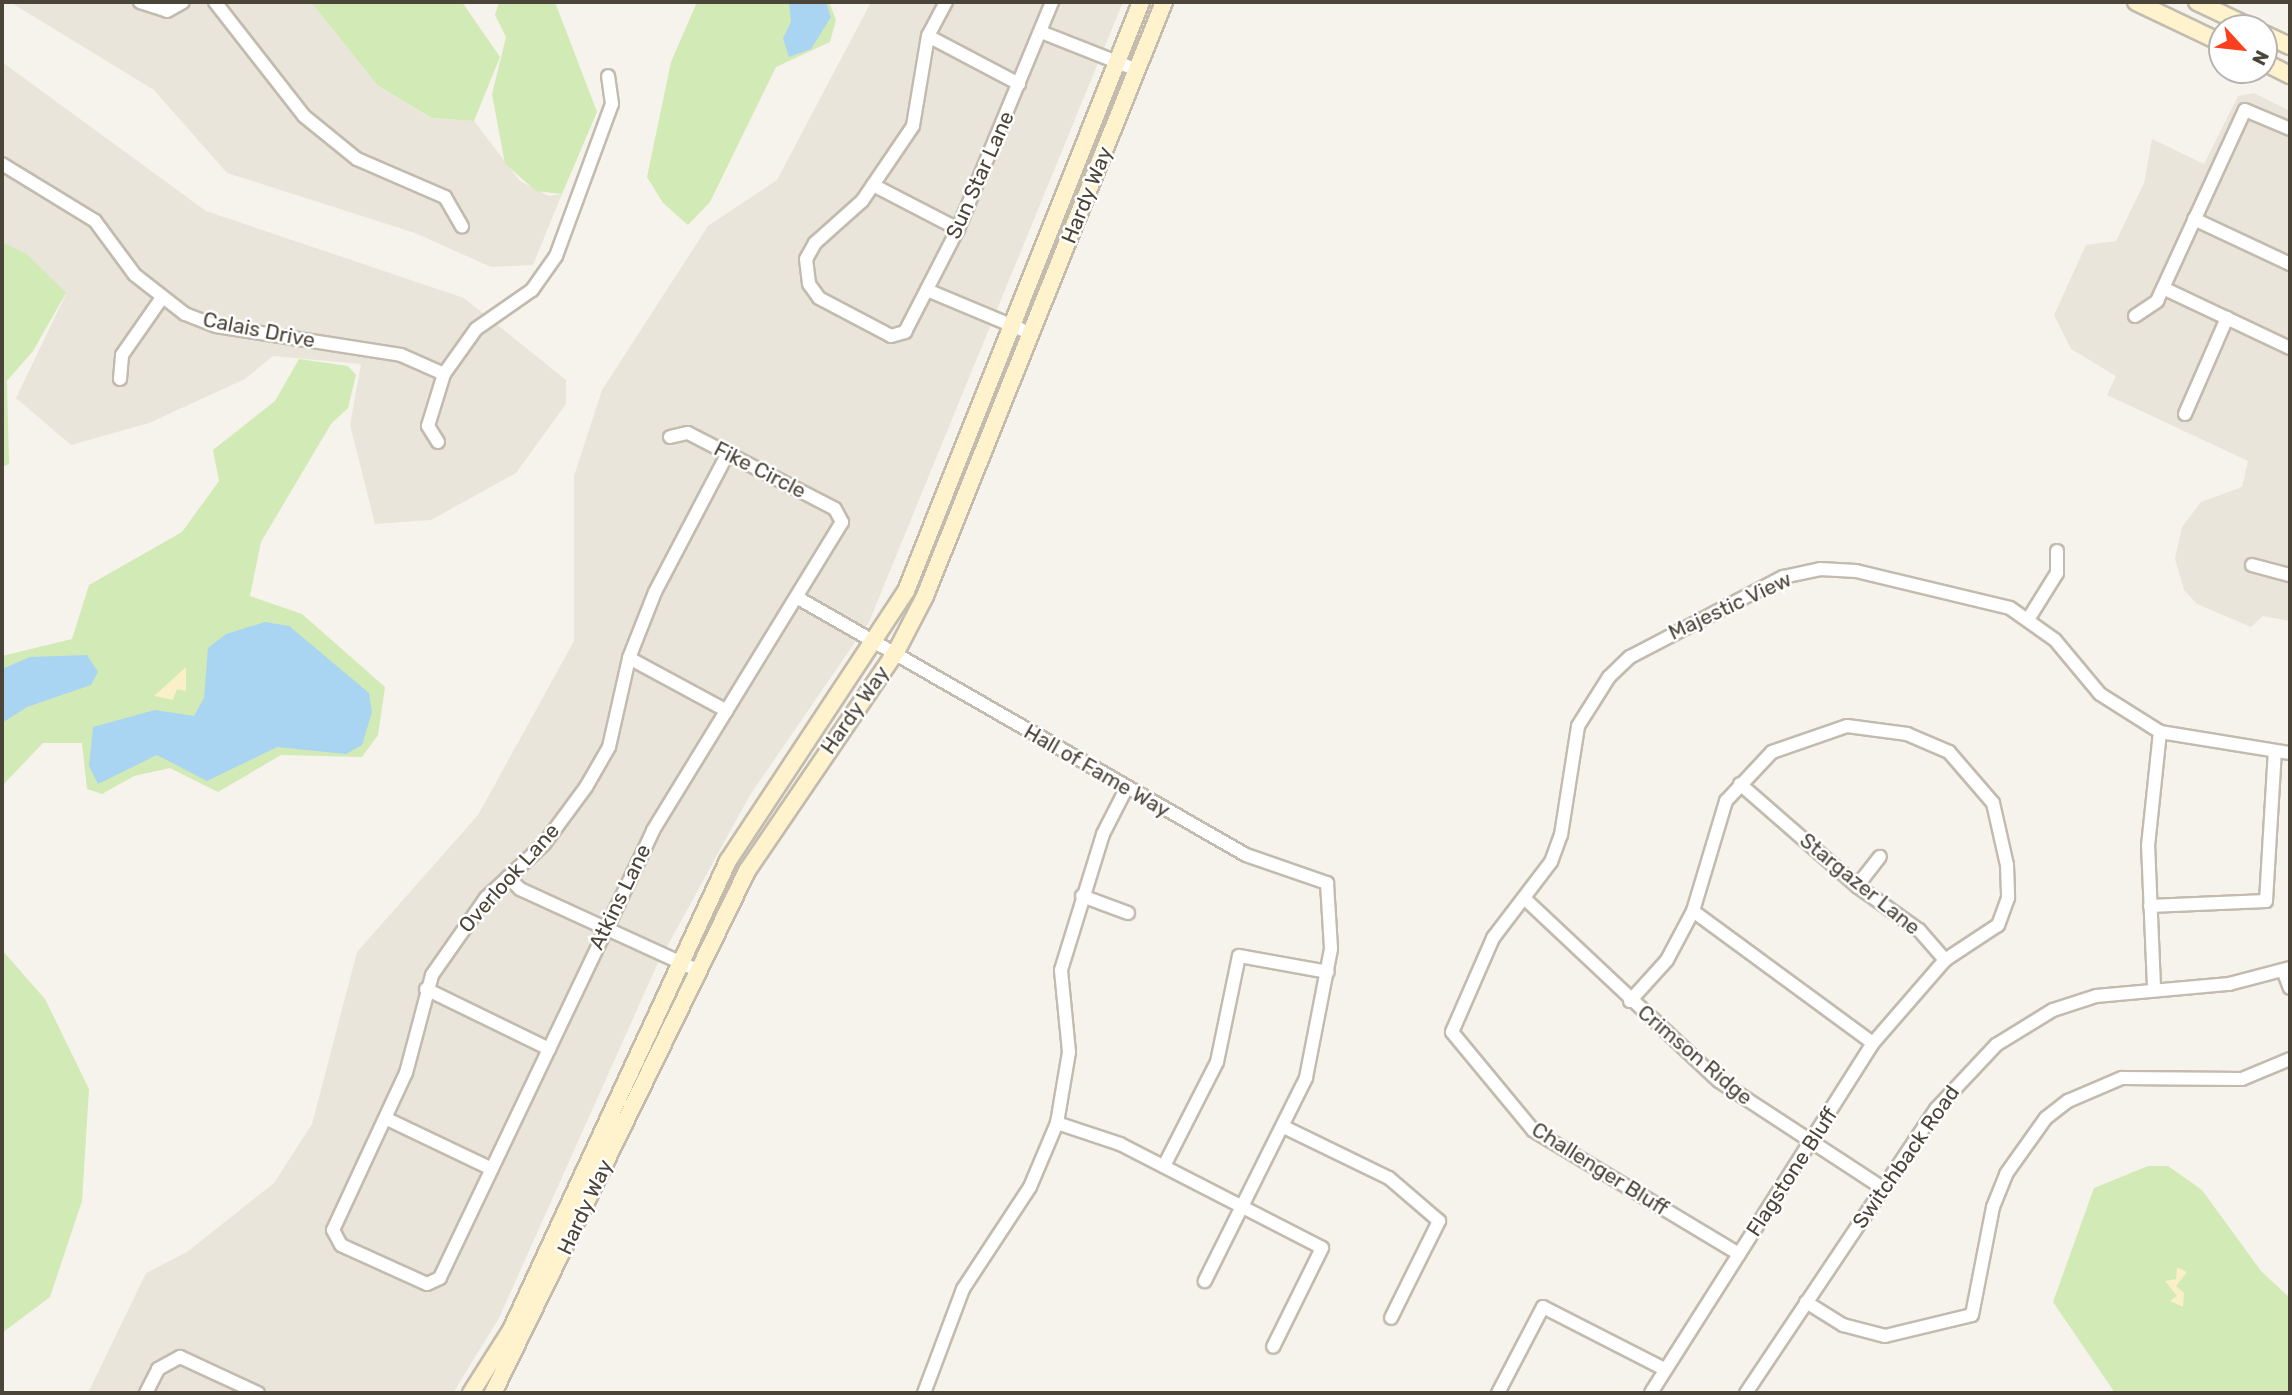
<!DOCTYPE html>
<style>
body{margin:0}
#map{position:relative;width:2292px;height:1395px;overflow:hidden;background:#f6f3ec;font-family:Rubik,sans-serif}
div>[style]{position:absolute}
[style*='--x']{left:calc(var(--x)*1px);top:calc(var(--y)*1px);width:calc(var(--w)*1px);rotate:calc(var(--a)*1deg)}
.residential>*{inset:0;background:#eae5da}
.green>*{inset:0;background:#d2eab5}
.sand>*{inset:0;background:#f9efc9}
.water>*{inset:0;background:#a9d4f2}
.roads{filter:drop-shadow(2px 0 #c2bbae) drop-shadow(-2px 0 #c2bbae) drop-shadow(0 2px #c2bbae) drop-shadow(0 -2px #c2bbae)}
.street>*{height:12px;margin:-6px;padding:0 6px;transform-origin:6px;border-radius:6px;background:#fff}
.secondary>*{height:16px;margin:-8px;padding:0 8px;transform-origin:8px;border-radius:8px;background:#fff3cd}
span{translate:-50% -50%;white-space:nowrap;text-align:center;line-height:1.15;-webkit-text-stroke:5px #fff;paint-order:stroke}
.street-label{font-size:21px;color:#4b4439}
.frame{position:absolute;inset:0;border:4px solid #4b4439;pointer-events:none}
.north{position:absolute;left:2208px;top:14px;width:70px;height:70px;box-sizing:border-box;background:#fff;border:2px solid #b7b4b0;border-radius:50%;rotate:117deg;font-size:19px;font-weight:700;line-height:28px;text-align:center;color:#4b4439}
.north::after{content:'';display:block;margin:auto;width:24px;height:32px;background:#fc3f1d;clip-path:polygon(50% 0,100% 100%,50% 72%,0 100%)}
</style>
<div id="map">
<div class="residential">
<div style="clip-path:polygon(10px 2px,311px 2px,377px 85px,430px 118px,474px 121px,520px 181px,549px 196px,562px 194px,533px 265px,491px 267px,415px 233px,227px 173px,154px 90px)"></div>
<div style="clip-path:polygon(871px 2px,1123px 2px,869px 622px,750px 795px,657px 965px,499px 1318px,453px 1393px,88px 1393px,146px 1273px,187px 1252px,274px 1183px,312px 1124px,357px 952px,478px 815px,574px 641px,574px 476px,602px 390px,708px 226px,777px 180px)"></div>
<div style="clip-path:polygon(2px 62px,206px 211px,464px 298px,566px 380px,566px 404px,516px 473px,431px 520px,375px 524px,350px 425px,361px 364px,273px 356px,245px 379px,149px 423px,71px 445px,16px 398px,66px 294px,27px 254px,2px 242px)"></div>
<div style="clip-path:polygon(2254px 93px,2290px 111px,2290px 621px,2263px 616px,2251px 627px,2197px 604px,2184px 590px,2175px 559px,2182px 527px,2201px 502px,2242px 487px,2248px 461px,2107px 395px,2116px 376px,2071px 349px,2054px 315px,2086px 245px,2116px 241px,2144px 183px,2152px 139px,2204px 164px,2238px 96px)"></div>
</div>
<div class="green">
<div style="clip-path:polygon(311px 2px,462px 2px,500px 57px,474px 121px,431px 118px,377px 85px)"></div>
<div style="clip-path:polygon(499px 2px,555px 2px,597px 112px,562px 194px,536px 191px,505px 164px,492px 94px,506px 37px,495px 15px)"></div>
<div style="clip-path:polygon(697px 2px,829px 2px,836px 20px,830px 42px,776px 67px,710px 202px,688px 225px,663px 203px,647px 177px,671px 62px)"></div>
<div style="clip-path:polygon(2px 242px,27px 254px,66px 293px,33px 351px,7px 381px,9px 464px,2px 467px)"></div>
<div style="clip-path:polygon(299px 359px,348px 366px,356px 375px,348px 408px,331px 424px,261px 542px,250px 596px,302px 614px,385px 687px,378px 735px,362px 757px,281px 755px,218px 792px,170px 768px,134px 776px,102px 794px,87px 789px,82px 743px,43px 743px,2px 786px,2px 656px,72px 639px,89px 585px,182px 532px,219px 481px,213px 450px,275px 401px)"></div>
<div style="clip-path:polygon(2px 950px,45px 999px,89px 1089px,82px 1201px,50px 1297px,2px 1333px)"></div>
<div style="clip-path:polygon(2148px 1166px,2168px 1166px,2202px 1190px,2261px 1271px,2290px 1298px,2290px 1393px,2115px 1393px,2053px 1302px,2094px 1188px)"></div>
</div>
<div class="sand">
<div style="clip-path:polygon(186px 667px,186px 691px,177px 689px,173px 700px,154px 696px)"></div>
<div style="clip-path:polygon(2177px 1267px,2187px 1272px,2176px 1286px,2184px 1293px,2183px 1307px,2170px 1301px,2177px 1296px,2165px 1281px,2176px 1279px)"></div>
</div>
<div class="water">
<div style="clip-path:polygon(789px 2px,826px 2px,831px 17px,811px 49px,789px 57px,783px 38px,791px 22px)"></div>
<div style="clip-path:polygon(265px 622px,289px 626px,369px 693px,372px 712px,362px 745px,346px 754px,277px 747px,207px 781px,157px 755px,98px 784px,89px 766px,93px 727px,155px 710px,194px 716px,204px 698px,208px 648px,226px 634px)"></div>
<div style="clip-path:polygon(87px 655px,98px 672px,91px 685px,27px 707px,2px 723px,2px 669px,30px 657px)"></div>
</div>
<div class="roads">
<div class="street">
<div style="--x:140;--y:2;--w:28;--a:18"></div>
<div style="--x:167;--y:11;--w:18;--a:-29"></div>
<div style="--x:215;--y:2;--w:145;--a:52"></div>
<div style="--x:304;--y:116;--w:68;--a:39.1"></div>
<div style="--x:357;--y:159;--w:96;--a:23.4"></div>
<div style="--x:445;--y:197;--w:34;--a:60"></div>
<div style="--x:946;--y:2;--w:38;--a:118"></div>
<div style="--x:928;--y:36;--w:91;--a:99.5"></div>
<div style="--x:913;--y:126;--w:91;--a:124.2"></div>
<div style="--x:862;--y:201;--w:63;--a:138.2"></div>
<div style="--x:815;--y:243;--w:18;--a:119"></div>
<div style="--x:806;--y:259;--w:25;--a:83"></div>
<div style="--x:809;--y:284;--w:17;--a:54"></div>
<div style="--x:819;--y:298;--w:81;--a:27.8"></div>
<div style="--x:891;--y:336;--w:15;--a:-16"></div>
<div style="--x:905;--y:332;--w:116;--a:-62.8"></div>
<div style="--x:958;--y:229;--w:246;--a:-67.5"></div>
<div style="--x:1041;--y:32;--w:103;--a:21.6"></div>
<div style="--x:928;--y:36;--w:103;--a:27.8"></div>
<div style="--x:2;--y:164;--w:109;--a:31.5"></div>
<div style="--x:95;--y:221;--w:67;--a:53.5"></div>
<div style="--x:135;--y:275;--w:63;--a:38"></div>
<div style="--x:185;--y:314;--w:33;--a:21"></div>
<div style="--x:216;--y:326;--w:187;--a:8.9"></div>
<div style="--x:401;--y:355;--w:47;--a:23.8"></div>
<div style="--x:873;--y:185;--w:96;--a:27.4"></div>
<div style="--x:2194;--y:219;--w:106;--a:25.1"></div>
<div style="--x:2163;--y:288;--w:140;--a:25.3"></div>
<div style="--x:927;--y:290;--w:114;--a:22.7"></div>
<div style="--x:2135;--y:316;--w:27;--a:-34"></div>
<div style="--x:2157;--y:301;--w:210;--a:-65.3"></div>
<div style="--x:2245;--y:110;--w:49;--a:22.9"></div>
<div style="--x:120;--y:379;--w:24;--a:-85"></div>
<div style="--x:122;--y:355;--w:68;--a:-55.1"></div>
<div style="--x:2185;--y:414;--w:105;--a:-66.4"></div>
<div style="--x:670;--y:437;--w:18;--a:-13"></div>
<div style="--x:688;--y:433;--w:165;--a:27.3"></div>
<div style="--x:835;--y:509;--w:15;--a:62"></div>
<div style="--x:842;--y:522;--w:362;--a:121.5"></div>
<div style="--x:653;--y:831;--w:495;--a:115.5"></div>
<div style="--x:440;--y:1278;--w:14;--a:155"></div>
<div style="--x:427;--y:1284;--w:94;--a:-155.6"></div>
<div style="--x:341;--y:1245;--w:17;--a:-118"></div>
<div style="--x:333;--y:1230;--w:173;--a:-65.1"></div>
<div style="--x:406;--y:1073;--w:101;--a:-75.1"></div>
<div style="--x:432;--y:975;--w:94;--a:-55"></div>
<div style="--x:486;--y:898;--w:79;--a:-43"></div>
<div style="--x:544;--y:844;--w:71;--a:-53.6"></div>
<div style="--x:586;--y:787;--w:46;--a:-60.1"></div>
<div style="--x:609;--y:747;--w:91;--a:-77.3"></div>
<div style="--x:629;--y:658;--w:71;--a:-68.5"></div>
<div style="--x:655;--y:592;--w:157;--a:-62.3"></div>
<div style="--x:438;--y:442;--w:19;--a:-122"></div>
<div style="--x:428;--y:426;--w:54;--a:-72.9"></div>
<div style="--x:444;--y:374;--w:55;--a:-54.6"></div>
<div style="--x:476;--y:329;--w:68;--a:-34.9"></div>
<div style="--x:532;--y:290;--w:42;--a:-54.8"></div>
<div style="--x:556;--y:256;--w:162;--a:-69.8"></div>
<div style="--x:612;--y:104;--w:28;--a:-98"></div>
<div style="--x:2252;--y:565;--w:39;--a:15"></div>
<div style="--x:798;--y:598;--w:516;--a:29.84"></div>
<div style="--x:1246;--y:855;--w:86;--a:19.1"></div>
<div style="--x:1327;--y:883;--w:66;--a:86.5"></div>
<div style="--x:1331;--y:949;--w:131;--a:101"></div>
<div style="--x:1306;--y:1078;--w:227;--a:116.5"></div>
<div style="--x:2029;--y:618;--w:53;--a:-58.1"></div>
<div style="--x:2057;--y:573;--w:22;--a:-90"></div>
<div style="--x:629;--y:658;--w:111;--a:28.4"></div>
<div style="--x:1740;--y:784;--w:155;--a:41.1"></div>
<div style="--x:1857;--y:886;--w:76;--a:35.4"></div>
<div style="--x:1919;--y:930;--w:40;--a:49"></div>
<div style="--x:508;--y:877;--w:17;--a:45"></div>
<div style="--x:520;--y:889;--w:192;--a:24.6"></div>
<div style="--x:1857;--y:886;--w:37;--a:-52"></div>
<div style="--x:1082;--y:896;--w:49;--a:20.3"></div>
<div style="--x:1524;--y:898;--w:267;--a:43.2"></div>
<div style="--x:1719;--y:1081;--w:197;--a:33.2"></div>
<div style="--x:2150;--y:906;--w:116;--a:-2.5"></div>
<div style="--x:2266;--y:901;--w:150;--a:-86.6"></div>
<div style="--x:1693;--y:911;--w:223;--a:36.3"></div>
<div style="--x:2283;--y:970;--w:19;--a:69"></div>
<div style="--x:2154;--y:987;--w:141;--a:-92.4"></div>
<div style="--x:2148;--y:846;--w:115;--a:-84"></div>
<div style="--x:426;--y:989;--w:137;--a:26"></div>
<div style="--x:1630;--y:1001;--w:55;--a:-47.9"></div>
<div style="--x:1667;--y:960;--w:55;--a:-62"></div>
<div style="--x:1693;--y:911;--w:115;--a:-73.3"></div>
<div style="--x:1726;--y:801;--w:67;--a:-46.8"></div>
<div style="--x:1772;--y:752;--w:79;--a:-19.1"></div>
<div style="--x:1847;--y:726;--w:61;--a:7.6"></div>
<div style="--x:1907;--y:734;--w:46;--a:23.2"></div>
<div style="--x:1949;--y:752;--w:67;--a:49.2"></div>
<div style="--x:1993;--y:803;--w:64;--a:77.3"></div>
<div style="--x:2007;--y:865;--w:33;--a:88"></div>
<div style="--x:2008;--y:898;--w:29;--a:110"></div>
<div style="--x:1998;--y:925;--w:64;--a:146.6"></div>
<div style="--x:1945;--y:960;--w:110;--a:130.9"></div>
<div style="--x:1873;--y:1043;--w:414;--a:122.4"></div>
<div style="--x:387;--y:1119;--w:116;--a:25.5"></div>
<div style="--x:1057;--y:1123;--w:66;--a:18.4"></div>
<div style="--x:1120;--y:1144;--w:227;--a:27.2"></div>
<div style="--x:1322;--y:1248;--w:110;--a:116.3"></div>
<div style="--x:1286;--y:1128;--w:114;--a:25.9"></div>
<div style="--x:1389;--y:1178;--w:66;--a:40.7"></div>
<div style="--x:1439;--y:1221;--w:108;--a:116.3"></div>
<div style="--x:1164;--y:1166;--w:117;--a:-63"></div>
<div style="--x:1217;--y:1062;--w:108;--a:-78.3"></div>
<div style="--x:1239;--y:956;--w:90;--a:10.2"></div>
<div style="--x:1739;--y:1254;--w:240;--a:-149"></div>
<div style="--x:1533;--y:1130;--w:127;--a:-129.6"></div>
<div style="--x:1452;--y:1032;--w:103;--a:-66.4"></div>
<div style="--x:1493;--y:938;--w:96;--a:-52.7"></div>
<div style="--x:1551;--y:862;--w:29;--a:-70"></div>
<div style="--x:1561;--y:835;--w:110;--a:-81.1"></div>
<div style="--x:1578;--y:726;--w:58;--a:-57.7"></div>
<div style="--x:1609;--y:677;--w:29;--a:-44"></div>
<div style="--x:1630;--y:657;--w:173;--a:-27.6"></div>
<div style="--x:1783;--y:577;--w:38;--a:-12"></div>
<div style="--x:1820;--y:569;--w:36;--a:3"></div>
<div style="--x:1856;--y:571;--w:158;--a:13.5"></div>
<div style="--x:2010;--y:608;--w:55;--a:35.4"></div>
<div style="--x:2055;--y:640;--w:70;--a:50.2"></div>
<div style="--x:2100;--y:694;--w:71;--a:32.3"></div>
<div style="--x:2160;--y:732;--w:132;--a:9.2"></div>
<div style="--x:1806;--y:1302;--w:44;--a:31.9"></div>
<div style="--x:1843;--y:1325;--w:43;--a:14.7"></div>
<div style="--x:1885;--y:1336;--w:89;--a:-13.6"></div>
<div style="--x:1972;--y:1315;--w:110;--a:-79"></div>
<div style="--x:1993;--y:1207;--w:35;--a:-68"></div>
<div style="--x:2006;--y:1174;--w:69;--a:-54.5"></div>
<div style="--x:2046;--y:1118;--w:28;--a:-38"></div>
<div style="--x:2068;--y:1101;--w:59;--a:-23.1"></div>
<div style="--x:2122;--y:1078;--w:120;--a:0.5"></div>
<div style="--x:2242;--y:1079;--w:52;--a:-22.6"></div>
<div style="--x:146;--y:1393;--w:27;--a:-63"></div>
<div style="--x:158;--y:1369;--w:25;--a:-29"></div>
<div style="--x:180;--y:1357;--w:86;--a:24.8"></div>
<div style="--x:924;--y:1393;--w:111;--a:-69.4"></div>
<div style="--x:963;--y:1289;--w:122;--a:-56.7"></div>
<div style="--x:1030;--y:1187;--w:69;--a:-67.1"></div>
<div style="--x:1057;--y:1123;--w:72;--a:-80.4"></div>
<div style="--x:1069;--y:1052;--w:82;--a:-95.6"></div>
<div style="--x:1061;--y:970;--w:142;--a:-72.8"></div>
<div style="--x:1103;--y:834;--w:51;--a:-62.9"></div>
<div style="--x:1498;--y:1393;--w:97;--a:-62.4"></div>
<div style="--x:1543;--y:1307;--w:136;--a:27.1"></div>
<div style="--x:1746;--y:1393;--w:342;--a:-56.2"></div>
<div style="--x:1936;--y:1109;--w:88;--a:-46.8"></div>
<div style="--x:1996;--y:1045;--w:67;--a:-31.6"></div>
<div style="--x:2053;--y:1010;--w:45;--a:-18"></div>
<div style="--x:2096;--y:996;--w:134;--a:-5.2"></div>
<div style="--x:2229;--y:984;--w:63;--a:-14.7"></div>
</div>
<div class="secondary">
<div style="--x:2136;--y:2;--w:95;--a:25.5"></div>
<div style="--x:2197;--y:2;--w:61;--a:25.3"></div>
<div style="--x:2264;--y:34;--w:29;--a:25"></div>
<div style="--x:2264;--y:62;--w:29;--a:27"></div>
<div style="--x:471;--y:1393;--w:75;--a:-57.6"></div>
<div style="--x:511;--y:1330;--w:517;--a:-65.17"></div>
<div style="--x:728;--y:861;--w:323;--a:-56.6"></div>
<div style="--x:906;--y:591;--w:634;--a:-68.25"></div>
<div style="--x:493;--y:1393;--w:581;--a:-64.05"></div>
<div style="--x:747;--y:871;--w:265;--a:-55.8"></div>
<div style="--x:896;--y:652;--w:63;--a:-62.6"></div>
<div style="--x:925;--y:596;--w:640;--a:-68.08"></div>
</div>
</div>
<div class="street-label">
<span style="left:980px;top:175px;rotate:-66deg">Sun Star Lane</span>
<span style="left:1087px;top:195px;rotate:-68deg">Hardy Way</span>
<span style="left:259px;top:330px;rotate:11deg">Calais Drive</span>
<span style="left:760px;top:470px;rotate:27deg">Fike Circle</span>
<span style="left:1730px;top:606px;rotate:-25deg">Majestic View</span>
<span style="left:855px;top:710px;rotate:-55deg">Hardy Way</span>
<span style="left:1097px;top:771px;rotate:30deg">Hall of Fame Way</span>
<span style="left:509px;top:878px;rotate:-48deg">Overlook Lane</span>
<span style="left:1860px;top:884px;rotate:39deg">Stargazer Lane</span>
<span style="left:620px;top:897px;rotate:-64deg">Atkins Lane</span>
<span style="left:1695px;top:1055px;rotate:40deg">Crimson Ridge</span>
<span style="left:1906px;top:1157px;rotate:-55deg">Switchback Road</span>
<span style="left:1600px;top:1169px;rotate:32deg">Challenger Bluff</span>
<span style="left:1792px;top:1172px;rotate:-57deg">Flagstone Bluff</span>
<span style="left:585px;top:1207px;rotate:-65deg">Hardy Way</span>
</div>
<div class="frame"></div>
<div class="north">N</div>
</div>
